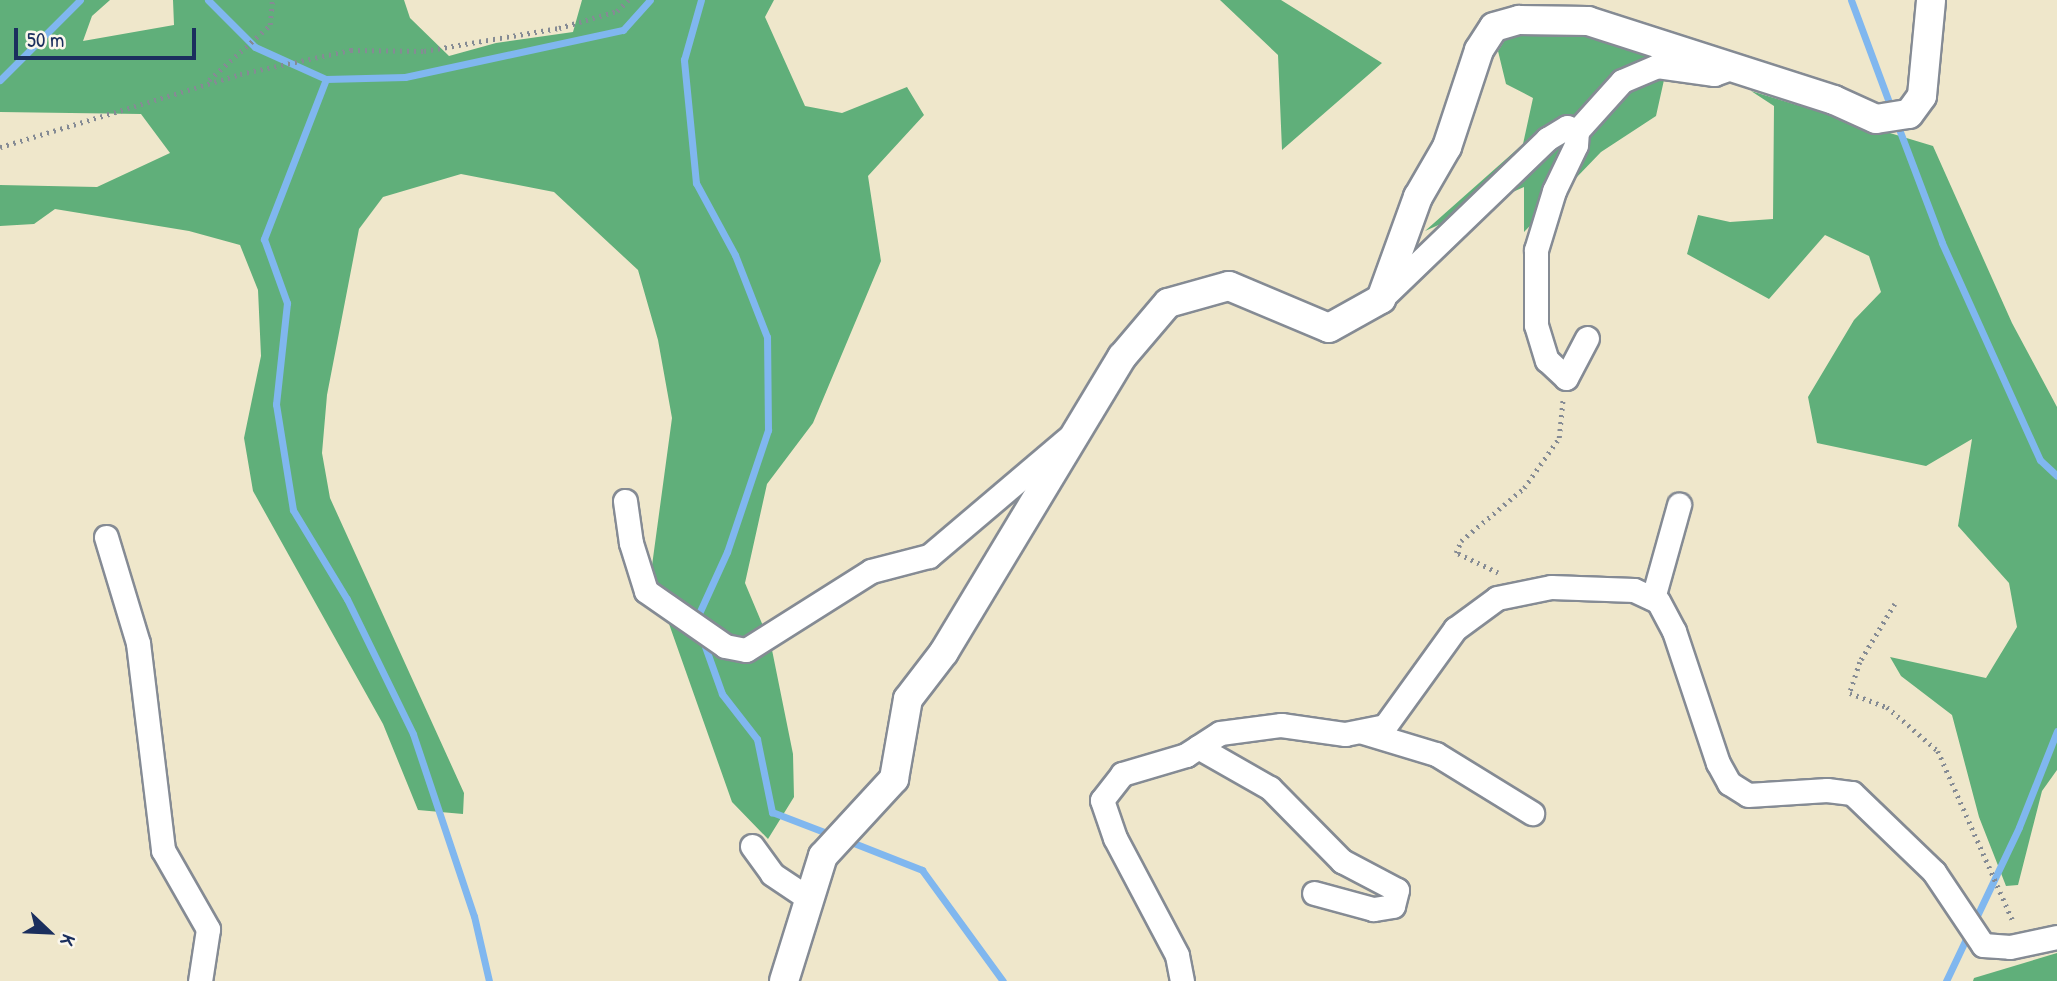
<!DOCTYPE html>
<style>
body{margin:0}
#map{position:relative;width:2057px;height:981px;overflow:hidden;background:#efe7cb;font-family:"Patrick Hand",sans-serif}
div>[style]{position:absolute}
[style*='--x']{left:calc(var(--x)*1px);top:calc(var(--y)*1px);width:calc(var(--w)*1px);rotate:calc(var(--a)*1deg)}
.forest>*{inset:0;background:#60af7a}
.stream>*{height:7px;margin:-3.5px;padding:0 3.5px;transform-origin:3.5px;border-radius:3.5px;background:#80b7ef}
.path>*{height:4.5px;margin-top:-2.25px;transform-origin:0;background:repeating-linear-gradient(90deg,#858b94 0 2px,transparent 0 7px)}
.roads{filter:drop-shadow(2px 0 #858b94) drop-shadow(-2px 0 #858b94) drop-shadow(0 2px #858b94) drop-shadow(0 -2px #858b94)}
.minor>*{height:23px;margin:-11.5px;padding:0 11.5px;transform-origin:11.5px;border-radius:11.5px;background:#fff}
.tertiary>*{height:28px;margin:-14px;padding:0 14px;transform-origin:14px;border-radius:14px;background:#fff}
span{translate:-50% -50%;white-space:nowrap;text-align:center;line-height:1.15;-webkit-text-stroke:5px #fbf7ec;paint-order:stroke}
.north{position:absolute;left:14px;top:897px;width:70px;height:70px;-webkit-text-stroke:5px #fbf7ec;paint-order:stroke;rotate:113deg;font-size:19px;font-weight:700;line-height:28px;text-align:center;color:#1b2f5e}
.north::after{content:'';display:block;margin:auto;width:24px;height:32px;background:#1b2f5e;clip-path:polygon(50% 0,100% 100%,50% 72%,0 100%)}
.scale{position:absolute;left:14px;top:28px;width:182px;height:32px;box-sizing:border-box;border:4px solid #1b2f5e;border-top:0;padding-left:9px;font-size:21px;line-height:24px;white-space:nowrap;color:#1b2f5e;-webkit-text-stroke:5px #fbf7ec;paint-order:stroke}
</style>
<div id="map">
<div class="forest">
<div style="clip-path:polygon(0 0,110px 0,92px 16px,83px 41px,174px 25px,173px 0,404px 0,410px 18px,449px 56px,496px 43px,573px 32px,582px 0,774px 0,765px 17px,805px 106px,842px 113px,907px 87px,924px 115px,868px 176px,881px 261px,813px 423px,767px 484px,745px 583px,771px 645px,793px 754px,794px 797px,768px 839px,732px 802px,651px 573px,672px 418px,658px 340px,638px 270px,554px 192px,461px 174px,383px 197px,359px 229px,327px 395px,322px 453px,330px 498px,464px 793px,463px 814px,418px 810px,383px 724px,253px 491px,244px 438px,261px 356px,258px 290px,240px 245px,189px 231px,55px 209px,34px 224px,0 226px,0 185px,97px 187px,170px 153px,141px 114px,0 112px)"></div>
<div style="clip-path:polygon(1220px 0,1281px 0,1382px 63px,1282px 150px,1278px 55px)"></div>
<div style="clip-path:polygon(1564px 26px,1670px 53px,1656px 116px,1601px 152px,1524px 232px,1524px 187px,1425px 231px,1523px 144px,1533px 98px,1506px 84px,1498px 51px,1506px 38px)"></div>
<div style="clip-path:polygon(1751px 91px,1933px 146px,2012px 323px,2057px 407px,2057px 770px,2042px 791px,2018px 885px,2006px 886px,1979px 817px,1952px 715px,1901px 676px,1890px 657px,1986px 678px,2017px 627px,2009px 583px,1958px 526px,1972px 439px,1926px 466px,1817px 443px,1808px 397px,1854px 320px,1881px 292px,1869px 256px,1825px 235px,1769px 299px,1687px 254px,1698px 215px,1730px 222px,1773px 219px,1774px 106px)"></div>
<div style="clip-path:polygon(2057px 953px,2057px 981px,1973px 981px,1974px 978px)"></div>
</div>
<div class="stream">
<div style="--x:208;--y:0;--w:66;--a:45"></div>
<div style="--x:255;--y:47;--w:78;--a:24.3"></div>
<div style="--x:326;--y:79;--w:79;--a:-1.5"></div>
<div style="--x:405;--y:77;--w:223;--a:-12.2"></div>
<div style="--x:623;--y:30;--w:40;--a:-48"></div>
<div style="--x:1851;--y:0;--w:117;--a:69.6"></div>
<div style="--x:326;--y:79;--w:172;--a:111.2"></div>
<div style="--x:264;--y:239;--w:68;--a:70.2"></div>
<div style="--x:287;--y:303;--w:102;--a:96.2"></div>
<div style="--x:276;--y:404;--w:107;--a:80.9"></div>
<div style="--x:293;--y:510;--w:104;--a:58.8"></div>
<div style="--x:347;--y:599;--w:150;--a:63.9"></div>
<div style="--x:413;--y:734;--w:192;--a:71.5"></div>
<div style="--x:474;--y:916;--w:67;--a:77"></div>
<div style="--x:0;--y:80;--w:113;--a:-45"></div>
<div style="--x:1896;--y:121;--w:130;--a:69.3"></div>
<div style="--x:1942;--y:243;--w:238;--a:65.7"></div>
<div style="--x:2040;--y:460;--w:23;--a:43"></div>
<div style="--x:696;--y:620;--w:75;--a:-65.5"></div>
<div style="--x:727;--y:552;--w:129;--a:-71.4"></div>
<div style="--x:768;--y:430;--w:93;--a:-90.6"></div>
<div style="--x:767;--y:337;--w:88;--a:-111.3"></div>
<div style="--x:735;--y:255;--w:82;--a:-118.4"></div>
<div style="--x:696;--y:183;--w:124;--a:-95.6"></div>
<div style="--x:684;--y:60;--w:62;--a:-74.2"></div>
<div style="--x:702;--y:638;--w:59;--a:70.3"></div>
<div style="--x:722;--y:694;--w:57;--a:52.1"></div>
<div style="--x:757;--y:739;--w:75;--a:78.4"></div>
<div style="--x:772;--y:812;--w:67;--a:20.9"></div>
<div style="--x:846;--y:840;--w:82;--a:21.5"></div>
<div style="--x:922;--y:870;--w:137;--a:53.9"></div>
<div style="--x:1946;--y:981;--w:170;--a:-64.6"></div>
<div style="--x:2019;--y:827;--w:103;--a:-68.4"></div>
</div>
<div class="path">
<div style="--x:209;--y:80;--w:82;--a:-42"></div>
<div style="--x:270;--y:25;--w:25;--a:-85"></div>
<div style="--x:0;--y:147;--w:251;--a:-16.9"></div>
<div style="--x:240;--y:74;--w:114;--a:-12.2"></div>
<div style="--x:351;--y:50;--w:73;--a:0.8"></div>
<div style="--x:424;--y:51;--w:137;--a:-9.7"></div>
<div style="--x:559;--y:28;--w:60;--a:-16.3"></div>
<div style="--x:617;--y:11;--w:16;--a:-45"></div>
<div style="--x:1498;--y:573;--w:47;--a:-154.5"></div>
<div style="--x:1456;--y:553;--w:13;--a:-67"></div>
<div style="--x:1461;--y:541;--w:82;--a:-40.1"></div>
<div style="--x:1524;--y:488;--w:61;--a:-55"></div>
<div style="--x:1559;--y:438;--w:40;--a:-84.3"></div>
<div style="--x:1895;--y:604;--w:68;--a:121.1"></div>
<div style="--x:1860;--y:662;--w:33;--a:108"></div>
<div style="--x:1850;--y:693;--w:40;--a:21"></div>
<div style="--x:1887;--y:707;--w:67;--a:40.8"></div>
<div style="--x:1938;--y:751;--w:188;--a:66.2"></div>
</div>
<div class="roads">
<div class="minor">
<div style="--x:1577;--y:131;--w:67;--a:-48"></div>
<div style="--x:1622;--y:81;--w:38;--a:-23"></div>
<div style="--x:1657;--y:66;--w:58;--a:8"></div>
<div style="--x:1714;--y:74;--w:12;--a:-20"></div>
<div style="--x:1381;--y:299;--w:231;--a:-43.9"></div>
<div style="--x:1547;--y:139;--w:23;--a:-31"></div>
<div style="--x:1567;--y:127;--w:11;--a:22"></div>
<div style="--x:1577;--y:131;--w:14;--a:94"></div>
<div style="--x:1576;--y:145;--w:51;--a:115.6"></div>
<div style="--x:1554;--y:191;--w:62;--a:107"></div>
<div style="--x:1536;--y:250;--w:75;--a:90"></div>
<div style="--x:1536;--y:325;--w:37;--a:73"></div>
<div style="--x:1547;--y:360;--w:26;--a:43"></div>
<div style="--x:1566;--y:378;--w:45;--a:-62.3"></div>
<div style="--x:625;--y:501;--w:42;--a:81.9"></div>
<div style="--x:631;--y:543;--w:50;--a:72.6"></div>
<div style="--x:646;--y:591;--w:96;--a:34.8"></div>
<div style="--x:725;--y:646;--w:21;--a:11"></div>
<div style="--x:746;--y:650;--w:148;--a:-32.3"></div>
<div style="--x:871;--y:571;--w:60;--a:-14.5"></div>
<div style="--x:929;--y:556;--w:181;--a:-40.3"></div>
<div style="--x:106;--y:537;--w:111;--a:73.2"></div>
<div style="--x:138;--y:643;--w:209;--a:83.1"></div>
<div style="--x:163;--y:850;--w:91;--a:60.3"></div>
<div style="--x:208;--y:929;--w:53;--a:98.7"></div>
<div style="--x:1653;--y:598;--w:97;--a:-74.4"></div>
<div style="--x:1363;--y:732;--w:76;--a:16.8"></div>
<div style="--x:1436;--y:754;--w:113;--a:31.6"></div>
<div style="--x:1198;--y:747;--w:83;--a:29.7"></div>
<div style="--x:1270;--y:788;--w:103;--a:45.4"></div>
<div style="--x:1342;--y:861;--w:62;--a:27.8"></div>
<div style="--x:1397;--y:890;--w:16;--a:104"></div>
<div style="--x:1393;--y:906;--w:20;--a:171"></div>
<div style="--x:1373;--y:909;--w:61;--a:-164.8"></div>
<div style="--x:752;--y:846;--w:34;--a:54"></div>
<div style="--x:772;--y:874;--w:43;--a:33.7"></div>
<div style="--x:1182;--y:981;--w:26;--a:-101"></div>
<div style="--x:1177;--y:955;--w:132;--a:-117.9"></div>
<div style="--x:1115;--y:838;--w:40;--a:-108.9"></div>
<div style="--x:1102;--y:800;--w:33;--a:-52"></div>
<div style="--x:1122;--y:774;--w:67;--a:-16.5"></div>
<div style="--x:1186;--y:755;--w:40;--a:-32.9"></div>
<div style="--x:1220;--y:733;--w:62;--a:-7.5"></div>
<div style="--x:1281;--y:725;--w:65;--a:8"></div>
<div style="--x:1345;--y:734;--w:41;--a:-11.3"></div>
<div style="--x:1385;--y:726;--w:120;--a:-54.2"></div>
<div style="--x:1455;--y:629;--w:52;--a:-36.4"></div>
<div style="--x:1497;--y:598;--w:55;--a:-11.5"></div>
<div style="--x:1551;--y:587;--w:83;--a:2.1"></div>
<div style="--x:1634;--y:590;--w:26;--a:25"></div>
<div style="--x:1658;--y:601;--w:34;--a:62"></div>
<div style="--x:1674;--y:631;--w:139;--a:71.6"></div>
<div style="--x:1718;--y:763;--w:23;--a:61"></div>
<div style="--x:1729;--y:783;--w:22;--a:32"></div>
<div style="--x:1748;--y:795;--w:79;--a:-3.6"></div>
<div style="--x:1827;--y:790;--w:25;--a:7"></div>
<div style="--x:1852;--y:793;--w:114;--a:43.9"></div>
<div style="--x:1934;--y:872;--w:88;--a:56.1"></div>
<div style="--x:1983;--y:945;--w:27;--a:4"></div>
<div style="--x:2010;--y:947;--w:48;--a:-12"></div>
</div>
<div class="tertiary">
<div style="--x:784;--y:981;--w:131;--a:-72.7"></div>
<div style="--x:823;--y:856;--w:105;--a:-47.3"></div>
<div style="--x:894;--y:779;--w:81;--a:-80.1"></div>
<div style="--x:908;--y:699;--w:59;--a:-52.5"></div>
<div style="--x:944;--y:652;--w:345;--a:-58.9"></div>
<div style="--x:1122;--y:357;--w:71;--a:-49.6"></div>
<div style="--x:1168;--y:303;--w:63;--a:-15.6"></div>
<div style="--x:1229;--y:286;--w:108;--a:22.8"></div>
<div style="--x:1329;--y:328;--w:60;--a:-29.1"></div>
<div style="--x:1381;--y:299;--w:109;--a:-70.1"></div>
<div style="--x:1418;--y:197;--w:58;--a:-59.9"></div>
<div style="--x:1447;--y:147;--w:102;--a:-71.7"></div>
<div style="--x:1479;--y:50;--w:27;--a:-57"></div>
<div style="--x:1494;--y:27;--w:26;--a:-16"></div>
<div style="--x:1519;--y:20;--w:69;--a:0.8"></div>
<div style="--x:1588;--y:21;--w:258;--a:17.8"></div>
<div style="--x:1834;--y:100;--w:46;--a:24.3"></div>
<div style="--x:1876;--y:119;--w:33;--a:-9"></div>
<div style="--x:1909;--y:114;--w:22;--a:-54"></div>
<div style="--x:1922;--y:96;--w:96;--a:-84.6"></div>
</div>
</div>
<div class="north">K</div>
<div class="scale">50 m</div>
</div>
